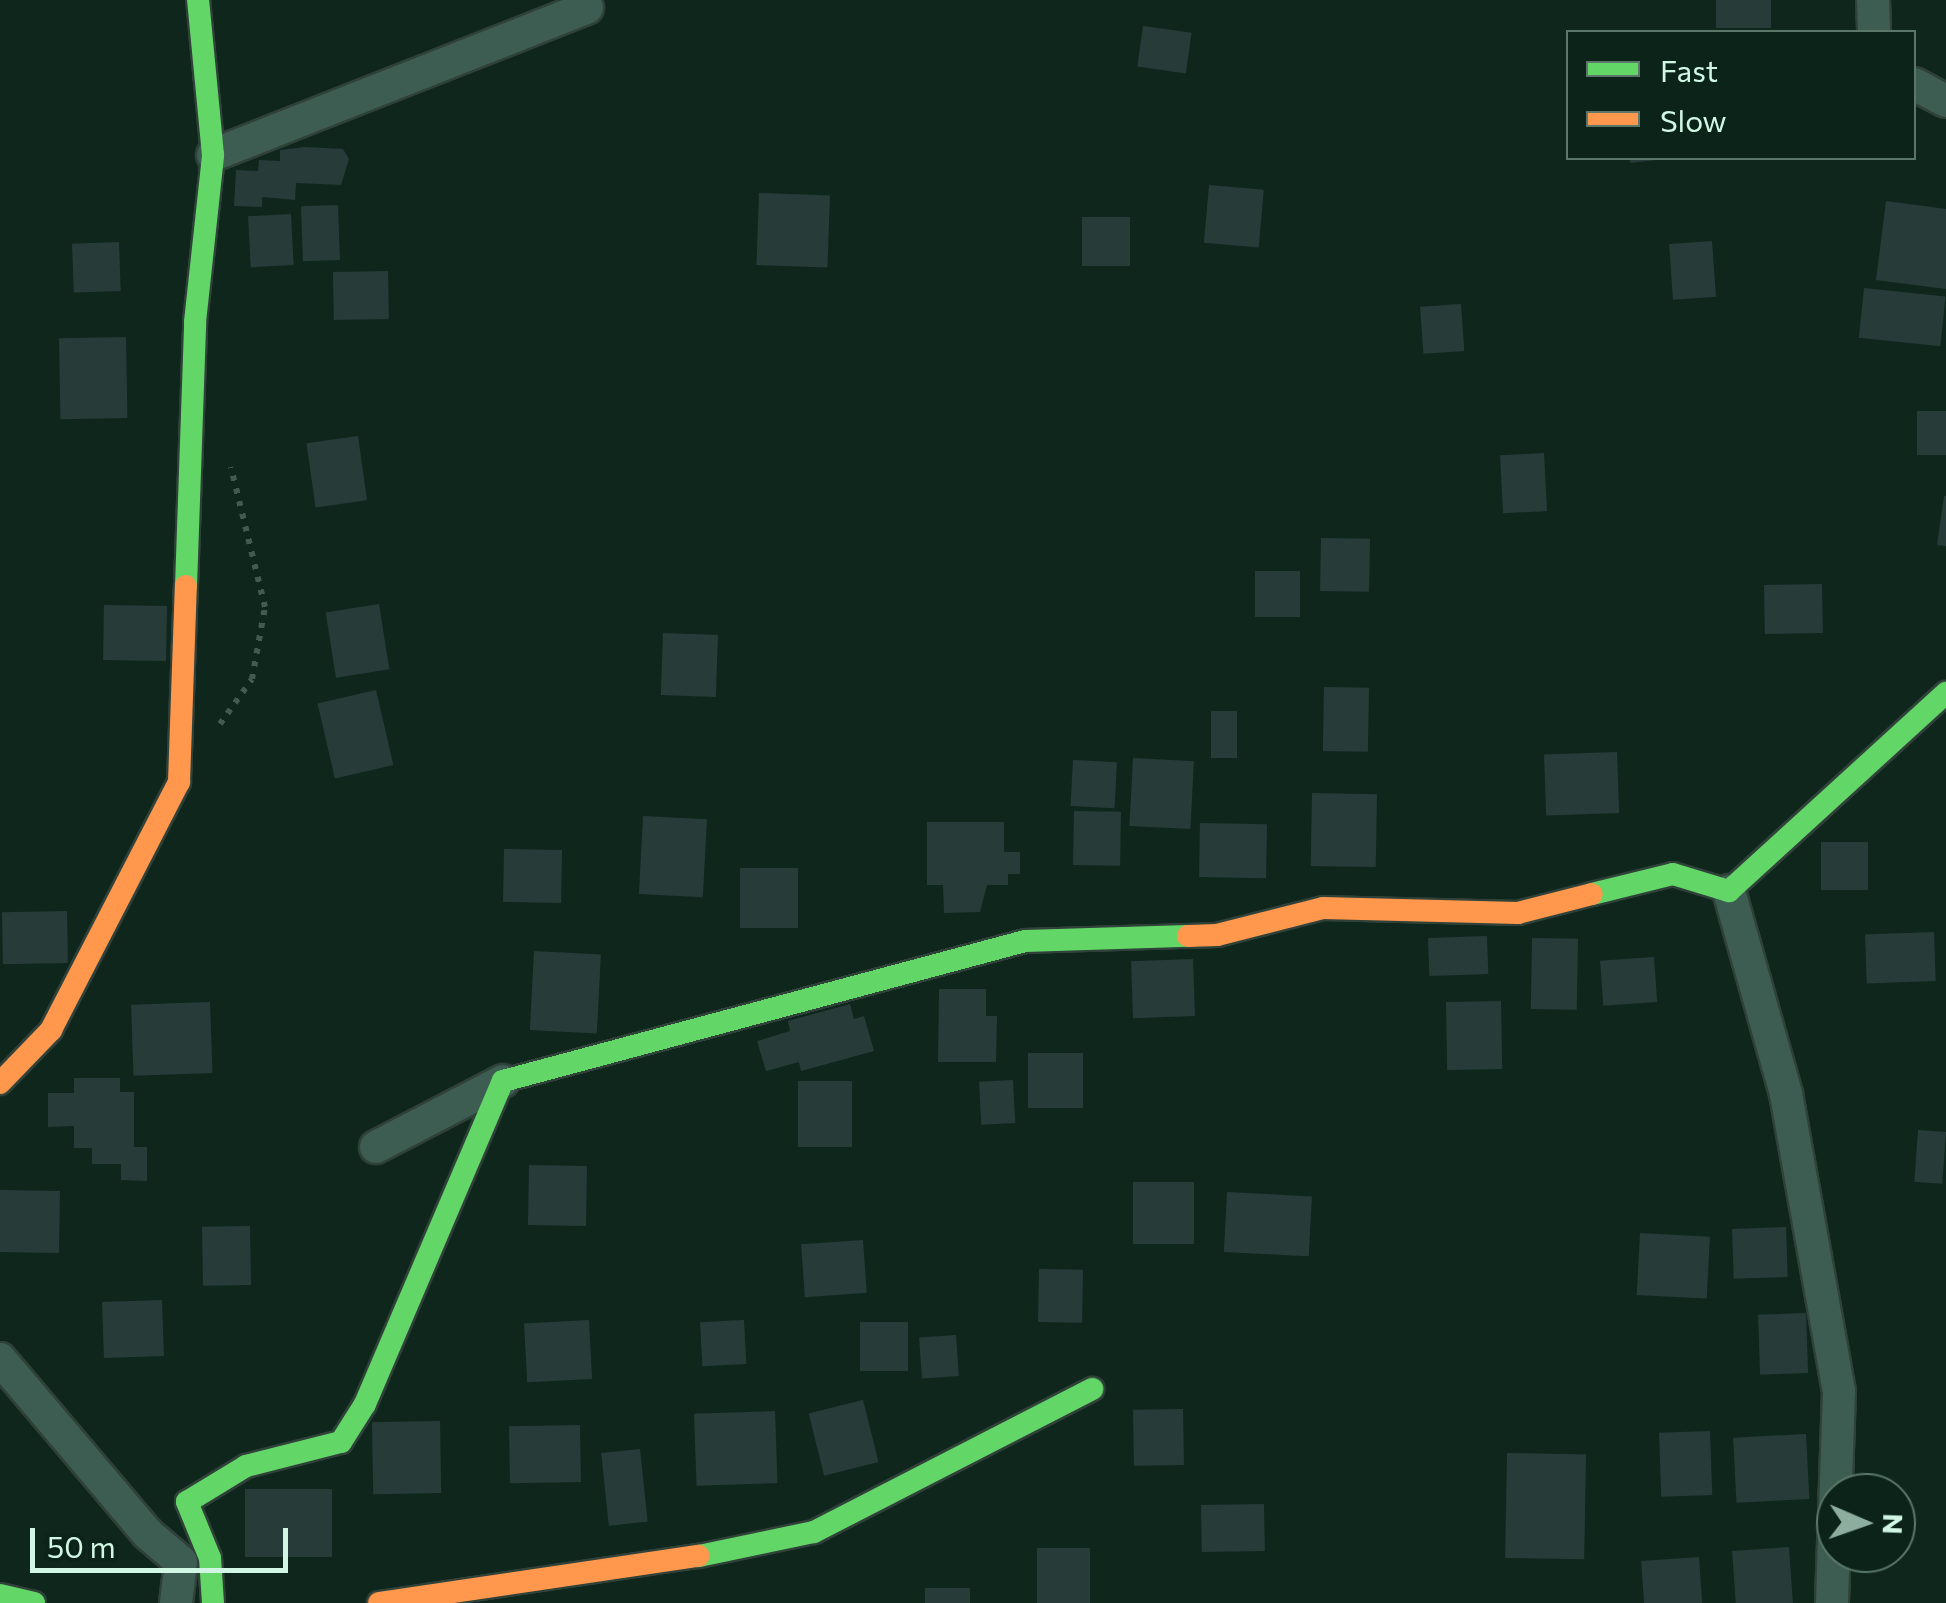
<!DOCTYPE html>
<style>
body{margin:0}
#map{position:relative;width:1946px;height:1603px;overflow:hidden;background:#0f261d;font-family:Commissioner,sans-serif}
div>[style]{position:absolute}
[style*='--x']{left:calc(var(--x)*1px);top:calc(var(--y)*1px);width:calc(var(--w)*1px);rotate:calc(var(--a)*1deg)}
.building>*{inset:0;background:#273c39;transform-origin:0 0}
.path>*{height:6px;margin-top:-3px;transform-origin:0;background:repeating-linear-gradient(90deg,#425b52 0 5px,transparent 0 13px)}
.roads{filter:drop-shadow(2px 0 #2f4139) drop-shadow(-2px 0 #2f4139) drop-shadow(0 2px #2f4139) drop-shadow(0 -2px #2f4139)}
.street>*{height:32px;margin:-16px;padding:0 16px;transform-origin:16px;border-radius:16px;background:#3e5d52}
.fast>*{height:22px;margin:-11px;padding:0 11px;transform-origin:11px;border-radius:11px;background:#63d668}
.slow>*{height:22px;margin:-11px;padding:0 11px;transform-origin:11px;border-radius:11px;background:#ff974d}
span{translate:-50% -50%;white-space:nowrap;text-align:center;line-height:1.15;-webkit-text-stroke:8px #0b2319;paint-order:stroke}
.legend{position:absolute;left:1566px;top:30px;width:350px;height:130px;box-sizing:border-box;background:#0b2319;border:2px solid #5a776a;margin:0;padding:12px 18px;list-style:none;font-size:30px;color:#d1f6e4}
.legend li{display:flex;align-items:center;gap:20px;height:50px}
.legend b{width:50px;border:2px solid #5a776a}
.north{position:absolute;left:1816px;top:1473px;width:100px;height:100px;box-sizing:border-box;background:#0b2319;border:2px solid #5a776a;border-radius:50%;rotate:92deg;font-size:28px;font-weight:700;line-height:40px;text-align:center;color:#d1f6e4}
.north::after{content:'';display:block;margin:auto;width:35px;height:45px;background:#8dad9e;clip-path:polygon(50% 0,100% 100%,50% 72%,0 100%)}
.scale{position:absolute;left:30px;top:1528px;width:258px;height:45px;box-sizing:border-box;border:5px solid #d1f6e4;border-top:0;padding-left:12px;font-size:30px;line-height:35px;white-space:nowrap;color:#d1f6e4;-webkit-text-stroke:8px #0b2319;paint-order:stroke}
</style>
<div id="map">
<div class="building">
<div style="left:1716px;top:0;width:55px;height:28px"></div>
<div style="left:1143px;top:26px;width:49px;height:41px;rotate:8deg"></div>
<div style="clip-path:polygon(305px 147px,343px 149px,349px 159px,341px 185px,296px 183px,295px 200px,262px 197px,262px 207px,234px 206px,236px 170px,258px 171px,259px 160px,280px 161px,280px 150px)"></div>
<div style="clip-path:polygon(1630px 158px,1656px 158px,1656px 160px,1630px 163px)"></div>
<div style="left:1209px;top:185px;width:55px;height:58px;rotate:5deg"></div>
<div style="left:759px;top:193px;width:71px;height:72px;rotate:2deg"></div>
<div style="clip-path:polygon(1886px 201px,1946px 209px,1946px 289px,1876px 280px)"></div>
<div style="left:338px;top:205px;width:55px;height:37px;rotate:88deg"></div>
<div style="left:291px;top:214px;width:51px;height:43px;rotate:87deg"></div>
<div style="left:1082px;top:217px;width:48px;height:49px"></div>
<div style="left:1712px;top:241px;width:56px;height:43px;rotate:86deg"></div>
<div style="left:119px;top:242px;width:49px;height:47px;rotate:88deg"></div>
<div style="left:388px;top:271px;width:48px;height:55px;rotate:89deg"></div>
<div style="left:1864px;top:288px;width:82px;height:50px;rotate:6deg"></div>
<div style="left:1461px;top:304px;width:47px;height:41px;rotate:86deg"></div>
<div style="left:126px;top:337px;width:81px;height:67px;rotate:89deg"></div>
<div style="left:1917px;top:411px;width:29px;height:44px"></div>
<div style="left:358px;top:436px;width:65px;height:52px;rotate:82deg"></div>
<div style="left:1544px;top:453px;width:58px;height:44px;rotate:87deg"></div>
<div style="clip-path:polygon(1944px 496px,1946px 496px,1946px 546px,1937px 545px)"></div>
<div style="left:1321px;top:538px;width:49px;height:53px;rotate:1deg"></div>
<div style="left:1255px;top:571px;width:45px;height:46px"></div>
<div style="left:1822px;top:584px;width:49px;height:58px;rotate:89deg"></div>
<div style="left:379px;top:604px;width:66px;height:54px;rotate:81deg"></div>
<div style="left:104px;top:605px;width:63px;height:55px;rotate:1deg"></div>
<div style="left:663px;top:633px;width:55px;height:62px;rotate:2deg"></div>
<div style="left:1324px;top:687px;width:45px;height:64px;rotate:1deg"></div>
<div style="left:376px;top:690px;width:77px;height:60px;rotate:77deg"></div>
<div style="left:1211px;top:711px;width:26px;height:47px"></div>
<div style="left:1617px;top:752px;width:61px;height:73px;rotate:88deg"></div>
<div style="left:1133px;top:758px;width:61px;height:68px;rotate:3deg"></div>
<div style="left:1073px;top:760px;width:44px;height:46px;rotate:3deg"></div>
<div style="left:1312px;top:793px;width:65px;height:73px;rotate:1deg"></div>
<div style="left:1074px;top:811px;width:47px;height:54px;rotate:1deg"></div>
<div style="left:643px;top:816px;width:64px;height:78px;rotate:3deg"></div>
<div style="clip-path:polygon(927px 822px,1004px 822px,1004px 852px,1020px 852px,1020px 874px,1008px 874px,1008px 885px,987px 885px,980px 912px,944px 913px,943px 885px,927px 885px)"></div>
<div style="left:1200px;top:823px;width:67px;height:54px;rotate:1deg"></div>
<div style="left:1821px;top:842px;width:47px;height:48px"></div>
<div style="left:504px;top:849px;width:58px;height:53px;rotate:1deg"></div>
<div style="left:798px;top:868px;width:60px;height:58px;rotate:90deg"></div>
<div style="left:67px;top:911px;width:52px;height:65px;rotate:89deg"></div>
<div style="left:1934px;top:932px;width:49px;height:69px;rotate:88deg"></div>
<div style="left:1487px;top:936px;width:38px;height:59px;rotate:88deg"></div>
<div style="left:1532px;top:938px;width:46px;height:71px;rotate:1deg"></div>
<div style="left:534px;top:951px;width:67px;height:79px;rotate:3deg"></div>
<div style="left:1654px;top:957px;width:45px;height:54px;rotate:86deg"></div>
<div style="left:1193px;top:959px;width:57px;height:62px;rotate:88deg"></div>
<div style="clip-path:polygon(939px 989px,986px 989px,986px 1016px,997px 1016px,996px 1062px,938px 1062px)"></div>
<div style="left:1501px;top:1001px;width:68px;height:55px;rotate:89deg"></div>
<div style="left:210px;top:1002px;width:71px;height:79px;rotate:88deg"></div>
<div style="clip-path:polygon(850px 1004px,854px 1019px,864px 1016px,874px 1051px,801px 1071px,799px 1062px,766px 1071px,757px 1041px,790px 1031px,788px 1021px)"></div>
<div style="left:1028px;top:1053px;width:55px;height:55px"></div>
<div style="clip-path:polygon(74px 1078px,120px 1078px,120px 1092px,134px 1092px,134px 1147px,147px 1147px,147px 1181px,121px 1180px,121px 1164px,92px 1164px,92px 1148px,74px 1148px,74px 1126px,48px 1127px,48px 1093px,74px 1093px)"></div>
<div style="left:1013px;top:1080px;width:43px;height:34px;rotate:87deg"></div>
<div style="left:798px;top:1081px;width:54px;height:66px"></div>
<div style="left:1918px;top:1130px;width:28px;height:52px;rotate:4deg"></div>
<div style="left:529px;top:1165px;width:58px;height:60px;rotate:1deg"></div>
<div style="left:1133px;top:1182px;width:61px;height:62px"></div>
<div style="left:0;top:1190px;width:60px;height:62px;rotate:1deg"></div>
<div style="left:1227px;top:1192px;width:85px;height:60px;rotate:3deg"></div>
<div style="left:250px;top:1226px;width:59px;height:48px;rotate:89deg"></div>
<div style="left:1786px;top:1227px;width:50px;height:54px;rotate:88deg"></div>
<div style="left:1640px;top:1233px;width:70px;height:62px;rotate:3deg"></div>
<div style="left:863px;top:1240px;width:53px;height:62px;rotate:86deg"></div>
<div style="left:1039px;top:1269px;width:44px;height:53px;rotate:1deg"></div>
<div style="left:162px;top:1300px;width:56px;height:60px;rotate:88deg"></div>
<div style="left:1806px;top:1313px;width:60px;height:48px;rotate:88deg"></div>
<div style="left:589px;top:1320px;width:59px;height:65px;rotate:87deg"></div>
<div style="left:744px;top:1320px;width:44px;height:44px;rotate:87deg"></div>
<div style="left:860px;top:1322px;width:48px;height:49px"></div>
<div style="left:956px;top:1335px;width:41px;height:37px;rotate:86deg"></div>
<div style="left:863px;top:1400px;width:64px;height:56px;rotate:76deg"></div>
<div style="left:1183px;top:1409px;width:56px;height:50px;rotate:89deg"></div>
<div style="left:775px;top:1411px;width:72px;height:81px;rotate:88deg"></div>
<div style="left:440px;top:1421px;width:72px;height:68px;rotate:89deg"></div>
<div style="left:580px;top:1425px;width:57px;height:71px;rotate:89deg"></div>
<div style="left:1710px;top:1431px;width:64px;height:51px;rotate:88deg"></div>
<div style="left:1806px;top:1434px;width:65px;height:73px;rotate:87deg"></div>
<div style="left:640px;top:1449px;width:73px;height:39px;rotate:84deg"></div>
<div style="left:1507px;top:1453px;width:79px;height:105px;rotate:1deg"></div>
<div style="left:245px;top:1489px;width:87px;height:68px"></div>
<div style="left:1264px;top:1504px;width:47px;height:63px;rotate:89deg"></div>
<div style="left:1789px;top:1547px;width:56px;height:57px;rotate:86deg"></div>
<div style="left:1037px;top:1548px;width:53px;height:55px"></div>
<div style="left:1699px;top:1557px;width:46px;height:58px;rotate:86deg"></div>
<div style="left:970px;top:1588px;width:15px;height:45px;rotate:90deg"></div>
</div>
<div class="path">
<div style="--x:220;--y:724;--w:55;--a:-54.6"></div>
<div style="--x:252;--y:679;--w:73;--a:-79.8"></div>
<div style="--x:265;--y:607;--w:144;--a:-103.7"></div>
</div>
<div class="roads">
<div class="street">
<div style="--x:1873;--y:0;--w:32;--a:88"></div>
<div style="--x:1914;--y:84;--w:36;--a:28"></div>
<div style="--x:213;--y:155;--w:402;--a:-21.5"></div>
<div style="--x:1729;--y:891;--w:211;--a:74.3"></div>
<div style="--x:1786;--y:1094;--w:302;--a:79.9"></div>
<div style="--x:1839;--y:1391;--w:212;--a:91.9"></div>
<div style="--x:376;--y:1147;--w:143;--a:-27.5"></div>
<div style="--x:0;--y:1359;--w:229;--a:49.8"></div>
<div style="--x:148;--y:1534;--w:43;--a:40.3"></div>
<div style="--x:181;--y:1562;--w:41;--a:97"></div>
</div>
<div class="fast">
<div style="--x:186;--y:586;--w:264;--a:-88"></div>
<div style="--x:195;--y:322;--w:168;--a:-83.8"></div>
<div style="--x:213;--y:155;--w:156;--a:-95.5"></div>
<div style="--x:1592;--y:894;--w:83;--a:-13.9"></div>
<div style="--x:1673;--y:874;--w:59;--a:16.9"></div>
<div style="--x:1729;--y:891;--w:294;--a:-42.4"></div>
<div style="--x:699;--y:1556;--w:117;--a:-11.8"></div>
<div style="--x:814;--y:1532;--w:313;--a:-27.2"></div>
<div style="--x:0;--y:1595;--w:35;--a:13"></div>
<div style="--x:213;--y:1603;--w:45;--a:-93.8"></div>
<div style="--x:210;--y:1558;--w:61;--a:-112.3"></div>
<div style="--x:187;--y:1502;--w:69;--a:-31.4"></div>
<div style="--x:246;--y:1466;--w:98;--a:-14.2"></div>
<div style="--x:341;--y:1442;--w:45;--a:-57.7"></div>
<div style="--x:365;--y:1404;--w:351;--a:-66.9"></div>
<div style="--x:503;--y:1081;--w:540;--a:-15.01"></div>
<div style="--x:1025;--y:941;--w:163;--a:-1.8"></div>
</div>
<div class="slow">
<div style="--x:1188;--y:936;--w:29;--a:-2"></div>
<div style="--x:1217;--y:935;--w:109;--a:-14.3"></div>
<div style="--x:1323;--y:908;--w:195;--a:1.5"></div>
<div style="--x:1518;--y:913;--w:76;--a:-14.4"></div>
<div style="--x:0;--y:1083;--w:74;--a:-46.1"></div>
<div style="--x:51;--y:1030;--w:279;--a:-62.7"></div>
<div style="--x:179;--y:782;--w:196;--a:-88"></div>
<div style="--x:379;--y:1603;--w:323;--a:-8.4"></div>
</div>
</div>
<ul class="legend">
<li><b style="height:12px;background:#63d668"></b>Fast</li>
<li><b style="height:12px;background:#ff974d"></b>Slow</li>
</ul>
<div class="north">N</div>
<div class="scale">50 m</div>
</div>
